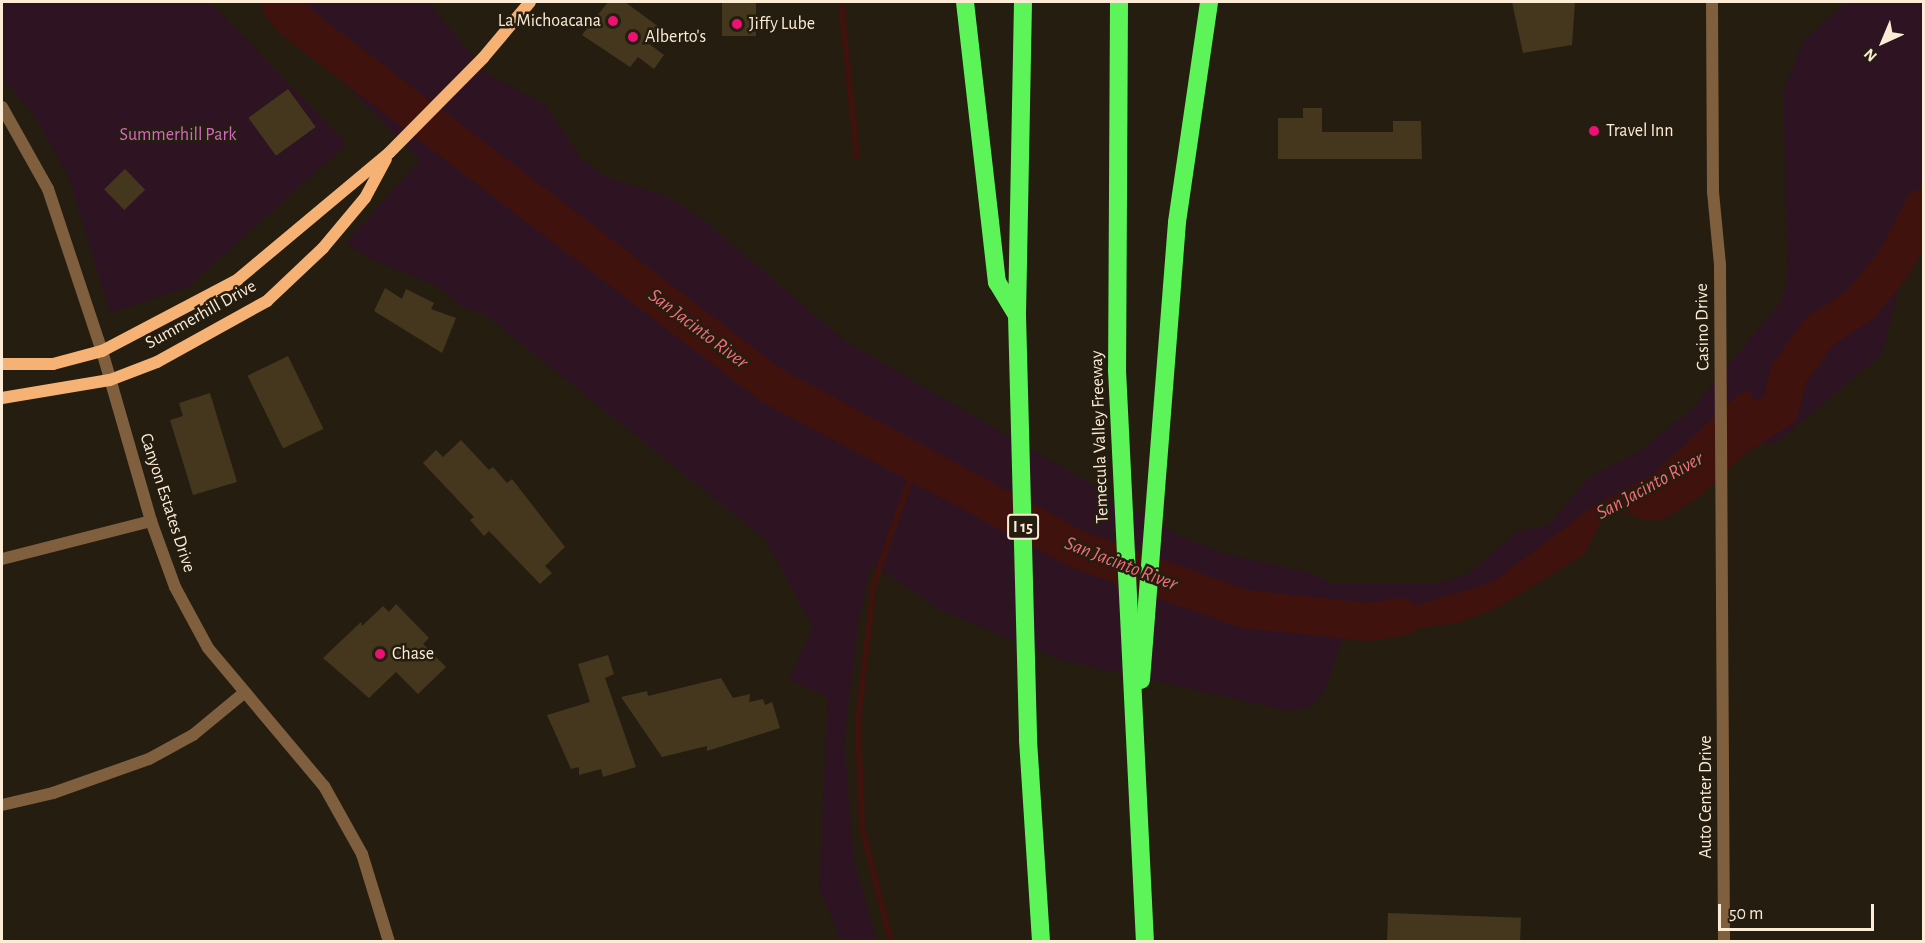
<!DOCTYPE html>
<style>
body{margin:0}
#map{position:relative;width:1925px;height:943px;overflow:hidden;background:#241d10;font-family:"Alegreya Sans",sans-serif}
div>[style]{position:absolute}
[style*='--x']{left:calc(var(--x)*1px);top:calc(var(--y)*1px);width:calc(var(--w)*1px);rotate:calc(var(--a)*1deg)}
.green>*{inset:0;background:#2e1423}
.water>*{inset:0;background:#40120e}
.stream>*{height:6px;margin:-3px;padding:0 3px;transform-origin:3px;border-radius:3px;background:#40120e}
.river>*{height:38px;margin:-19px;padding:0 19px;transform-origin:19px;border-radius:19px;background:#40120e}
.building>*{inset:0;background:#44371e;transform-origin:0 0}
.minor>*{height:12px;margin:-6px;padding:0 6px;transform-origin:6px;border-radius:6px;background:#805f3e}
.tertiary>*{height:12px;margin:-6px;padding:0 6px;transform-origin:6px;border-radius:6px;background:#805f3e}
.secondary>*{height:12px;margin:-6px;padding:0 6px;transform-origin:6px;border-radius:6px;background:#f6b274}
.motorway>*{height:18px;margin:-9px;padding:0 9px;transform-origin:9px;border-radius:9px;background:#5df459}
.dots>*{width:16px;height:16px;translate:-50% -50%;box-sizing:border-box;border:3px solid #241d10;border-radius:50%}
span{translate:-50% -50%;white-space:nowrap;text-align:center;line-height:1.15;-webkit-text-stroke:5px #241d10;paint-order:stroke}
.shield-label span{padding:2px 4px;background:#241d10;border:2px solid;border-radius:4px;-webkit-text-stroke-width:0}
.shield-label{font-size:16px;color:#fcecd6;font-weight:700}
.poi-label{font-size:18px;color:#fcecd6}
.right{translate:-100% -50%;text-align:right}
.left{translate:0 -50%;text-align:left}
.park-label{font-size:18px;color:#d867c1}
.street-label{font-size:18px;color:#fcecd6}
.water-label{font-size:20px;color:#f56b77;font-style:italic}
.frame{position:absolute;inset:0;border:3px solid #fcecd6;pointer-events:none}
.north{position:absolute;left:1853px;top:12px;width:60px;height:60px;-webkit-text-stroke:4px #241d10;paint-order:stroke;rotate:224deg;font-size:16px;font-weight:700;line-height:24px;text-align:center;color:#fcecd6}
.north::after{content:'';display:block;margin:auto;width:21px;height:27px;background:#fcecd6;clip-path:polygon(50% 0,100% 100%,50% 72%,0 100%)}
.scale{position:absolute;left:1718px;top:904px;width:156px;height:27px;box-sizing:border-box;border:3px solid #fcecd6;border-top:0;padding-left:8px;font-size:18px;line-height:21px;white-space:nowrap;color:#fcecd6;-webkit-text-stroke:4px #241d10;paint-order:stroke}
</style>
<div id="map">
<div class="green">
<div style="clip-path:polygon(2px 2px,210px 2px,347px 144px,188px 287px,110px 313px,69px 178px,35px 116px,2px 78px)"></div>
<div style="clip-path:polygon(264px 2px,428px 2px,488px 74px,546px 105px,580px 157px,605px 177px,666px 196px,699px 216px,845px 341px,1178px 535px,1223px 553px,1312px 573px,1332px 584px,1433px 584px,1466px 575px,1519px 531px,1549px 525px,1588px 478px,1640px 451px,1692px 409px,1782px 300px,1788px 276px,1783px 91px,1803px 42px,1846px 2px,1923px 2px,1923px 183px,1888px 254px,1865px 284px,1882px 292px,1906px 261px,1882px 354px,1775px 444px,1758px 442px,1761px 418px,1737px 395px,1654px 474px,1595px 505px,1493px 582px,1403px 609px,1351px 611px,1326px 688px,1312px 706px,1290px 711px,1061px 660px,942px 611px,872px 564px,859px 619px,844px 743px,854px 860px,877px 941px,841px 941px,819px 888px,828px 697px,789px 679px,813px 628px,766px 540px,483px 313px,463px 308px,437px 286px,366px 257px,346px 242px,420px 160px)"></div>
</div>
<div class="water">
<div style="clip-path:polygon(1923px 183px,1923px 232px,1882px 292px,1869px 289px,1865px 284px,1888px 254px)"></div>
<div style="clip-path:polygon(1748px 391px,1758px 404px,1758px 442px,1699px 497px,1664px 519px,1643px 520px,1616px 509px,1604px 516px,1584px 555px,1497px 608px,1457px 623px,1374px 635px,1347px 626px,1351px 611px,1403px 609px,1493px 582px,1595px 505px,1654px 474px,1737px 395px)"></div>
</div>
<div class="stream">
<div style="--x:841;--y:2;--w:155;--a:84.1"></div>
<div style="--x:891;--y:942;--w:119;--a:-104.2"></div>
<div style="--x:862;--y:827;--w:106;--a:-92.2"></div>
<div style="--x:858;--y:721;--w:139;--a:-83.4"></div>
<div style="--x:874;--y:583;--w:127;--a:-70.7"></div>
</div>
<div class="river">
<div style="--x:280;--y:2;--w:21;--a:55"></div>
<div style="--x:292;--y:19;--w:603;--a:37.38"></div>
<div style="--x:771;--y:385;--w:349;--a:28.2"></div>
<div style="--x:1079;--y:550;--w:176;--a:19.6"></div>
<div style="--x:1245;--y:609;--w:125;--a:6"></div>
<div style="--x:1369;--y:622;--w:32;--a:-9"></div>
<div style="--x:1718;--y:448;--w:73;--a:-32.2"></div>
<div style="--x:1780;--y:409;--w:36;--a:-76"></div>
<div style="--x:1789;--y:374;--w:52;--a:-54.5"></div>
<div style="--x:1819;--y:332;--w:50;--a:-33.7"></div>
<div style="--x:1861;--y:304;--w:54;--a:-51"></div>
<div style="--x:1895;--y:262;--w:62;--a:-62.2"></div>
</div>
<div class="building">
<div style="clip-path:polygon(608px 2px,625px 2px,659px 27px,648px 43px,664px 55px,654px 69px,638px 57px,630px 67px,582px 35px)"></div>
<div style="left:722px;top:2px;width:34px;height:34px"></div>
<div style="clip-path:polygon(1512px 2px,1575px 2px,1572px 45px,1523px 53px)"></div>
<div style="left:288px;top:89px;width:47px;height:49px;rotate:54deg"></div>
<div style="clip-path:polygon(1303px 108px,1322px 108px,1322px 132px,1393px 132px,1393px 121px,1421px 121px,1422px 159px,1278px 159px,1278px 118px,1303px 118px)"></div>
<div style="left:125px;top:169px;width:29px;height:29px;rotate:46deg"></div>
<div style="clip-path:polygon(385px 288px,402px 299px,406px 289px,434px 303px,431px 309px,456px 318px,442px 353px,374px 311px)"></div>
<div style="left:288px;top:356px;width:81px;height:45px;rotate:64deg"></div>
<div style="clip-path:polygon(210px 393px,237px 482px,193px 495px,170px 420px,183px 416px,179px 403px)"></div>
<div style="clip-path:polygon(461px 440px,489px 470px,493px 467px,507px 483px,512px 479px,565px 547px,545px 566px,552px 573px,540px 584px,489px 531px,484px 536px,470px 520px,474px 517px,423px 463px,436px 450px,443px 457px)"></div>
<div style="clip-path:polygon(396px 604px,429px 638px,423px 644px,446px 667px,418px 694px,396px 672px,369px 698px,323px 658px,361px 622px,362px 626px,383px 606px,389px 612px)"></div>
<div style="clip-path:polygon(608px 655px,614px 674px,605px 678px,636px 767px,603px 777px,601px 769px,579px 775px,579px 767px,571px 769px,547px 715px,590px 702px,578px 664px)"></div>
<div style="clip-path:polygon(721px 678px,733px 698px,750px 694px,749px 702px,763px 699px,765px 705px,772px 702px,780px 728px,707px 751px,707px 746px,662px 757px,621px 697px,647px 691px,648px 696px)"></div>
<div style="left:1388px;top:913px;width:133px;height:29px;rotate:2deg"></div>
</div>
<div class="minor">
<div style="--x:2;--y:107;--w:94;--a:60.7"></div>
<div style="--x:48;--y:189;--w:171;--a:71.6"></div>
<div style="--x:2;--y:559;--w:154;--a:-14.3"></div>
<div style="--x:2;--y:805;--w:52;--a:-13.2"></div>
<div style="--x:53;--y:793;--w:102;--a:-19.5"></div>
<div style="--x:149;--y:759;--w:50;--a:-28.6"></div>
<div style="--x:193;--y:735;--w:67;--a:-39.6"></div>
</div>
<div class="tertiary">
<div style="--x:1712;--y:2;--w:190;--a:89.7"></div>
<div style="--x:1713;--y:192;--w:73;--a:84.5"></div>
<div style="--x:1720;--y:265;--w:677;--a:89.66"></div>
<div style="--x:102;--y:351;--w:177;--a:73.9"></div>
<div style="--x:151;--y:521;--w:70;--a:70"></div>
<div style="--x:175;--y:587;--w:69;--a:61.6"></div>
<div style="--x:208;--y:648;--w:180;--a:50"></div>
<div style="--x:324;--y:786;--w:78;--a:60.8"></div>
<div style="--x:362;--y:854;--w:92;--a:72.9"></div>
</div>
<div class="secondary">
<div style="--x:2;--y:364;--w:51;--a:0"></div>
<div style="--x:53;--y:364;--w:51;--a:-14.9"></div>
<div style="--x:102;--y:351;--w:153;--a:-27.7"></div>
<div style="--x:237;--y:280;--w:198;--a:-39.9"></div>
<div style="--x:389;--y:153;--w:134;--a:-45.3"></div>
<div style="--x:483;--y:58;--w:73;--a:-50"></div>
<div style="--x:2;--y:398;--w:109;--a:-9.5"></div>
<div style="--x:110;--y:380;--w:50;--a:-21"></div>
<div style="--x:157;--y:362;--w:126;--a:-29"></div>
<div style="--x:267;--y:301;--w:77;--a:-43.4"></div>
<div style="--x:323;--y:248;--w:65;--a:-50"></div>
<div style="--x:365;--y:198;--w:44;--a:-61.7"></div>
</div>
<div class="motorway">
<div style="--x:965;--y:2;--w:282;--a:83.5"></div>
<div style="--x:997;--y:282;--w:39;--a:59"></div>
<div style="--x:1023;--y:2;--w:313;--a:91.1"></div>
<div style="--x:1017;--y:315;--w:425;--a:88.5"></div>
<div style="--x:1028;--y:740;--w:202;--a:86.3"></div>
<div style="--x:1119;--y:2;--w:368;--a:90.3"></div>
<div style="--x:1117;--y:370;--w:573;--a:87.2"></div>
<div style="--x:1141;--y:680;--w:459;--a:-85.5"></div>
<div style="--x:1177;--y:222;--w:222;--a:-81.7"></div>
</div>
<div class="dots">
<div style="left:613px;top:21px;background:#ee1073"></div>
<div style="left:737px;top:24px;background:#ee1073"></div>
<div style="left:633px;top:37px;background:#ee1073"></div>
<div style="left:1594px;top:131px;background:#ee1073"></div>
<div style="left:380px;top:654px;background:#ee1073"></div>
</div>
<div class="shield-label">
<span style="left:1023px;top:527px">I 15</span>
</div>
<div class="poi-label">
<span class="right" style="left:601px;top:21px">La Michoacana</span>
<span class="left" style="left:749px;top:24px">Jiffy Lube</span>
<span class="left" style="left:645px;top:37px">Alberto's</span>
<span class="left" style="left:1606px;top:131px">Travel Inn</span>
<span class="left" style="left:392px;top:654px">Chase</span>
</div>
<div class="park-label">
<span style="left:178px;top:135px">Summerhill Park</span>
</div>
<div class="street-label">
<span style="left:201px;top:315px;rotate:-29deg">Summerhill Drive</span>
<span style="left:1703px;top:327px;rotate:-91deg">Casino Drive</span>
<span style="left:1100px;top:437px;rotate:-92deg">Temecula Valley Freeway</span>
<span style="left:167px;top:503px;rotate:72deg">Canyon Estates Drive</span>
<span style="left:1706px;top:797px;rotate:-90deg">Auto Center Drive</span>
</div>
<div class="water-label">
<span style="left:698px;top:329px;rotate:37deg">San Jacinto River</span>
<span style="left:1650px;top:486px;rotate:-29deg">San Jacinto River</span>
<span style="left:1121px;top:564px;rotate:21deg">San Jacinto River</span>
</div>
<div class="frame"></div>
<div class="north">N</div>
<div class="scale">50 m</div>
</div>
